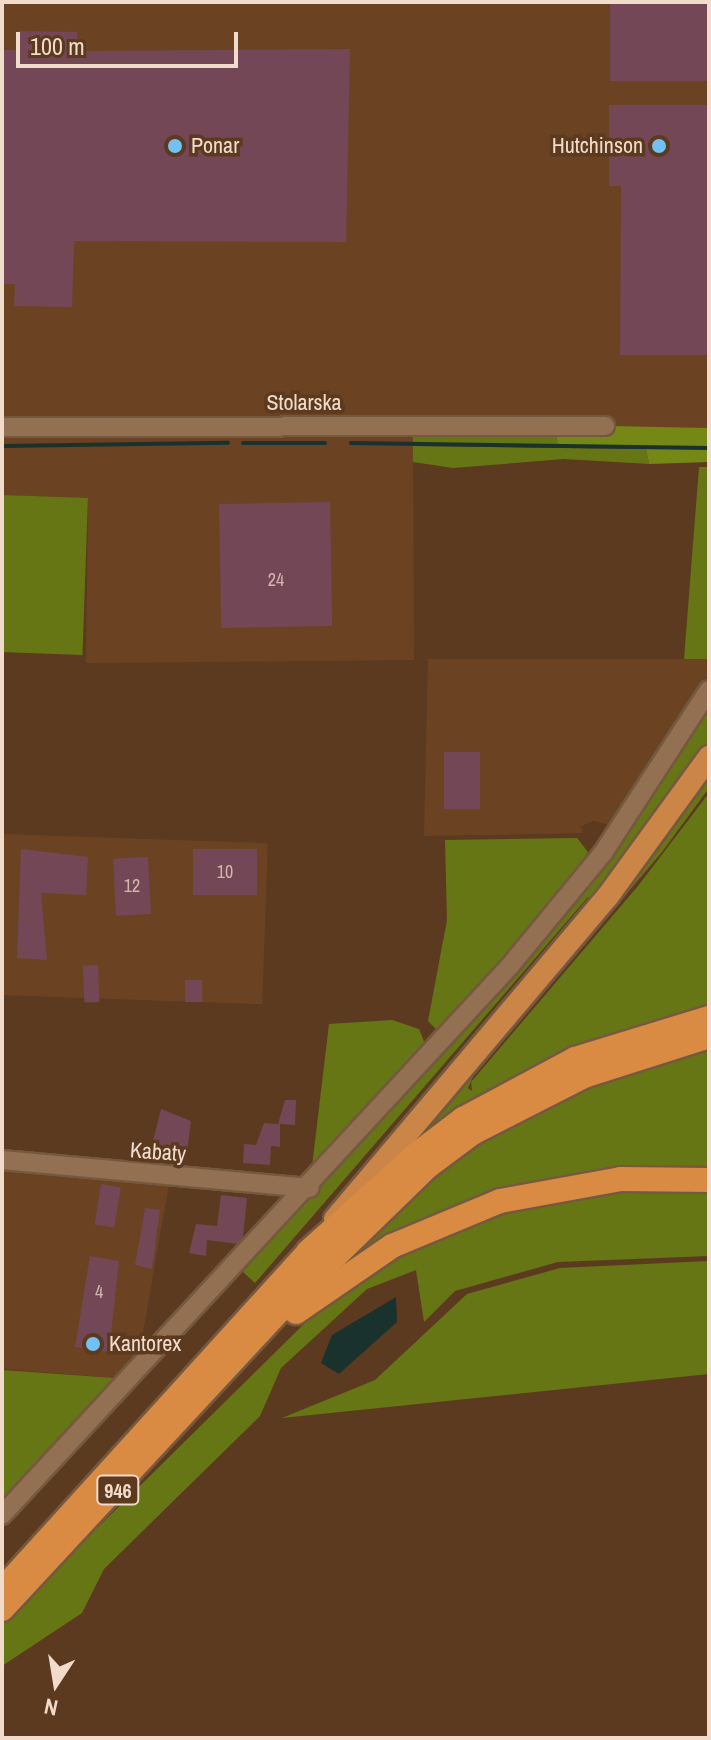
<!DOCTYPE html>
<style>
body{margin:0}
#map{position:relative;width:711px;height:1740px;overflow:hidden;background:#5c3a1f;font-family:"Archivo Narrow",sans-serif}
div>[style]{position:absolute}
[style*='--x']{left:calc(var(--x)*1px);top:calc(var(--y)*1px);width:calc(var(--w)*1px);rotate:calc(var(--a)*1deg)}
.built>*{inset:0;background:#6b4322;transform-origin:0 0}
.green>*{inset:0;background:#667615;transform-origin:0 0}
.forest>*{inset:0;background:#758815}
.water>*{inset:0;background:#19322d}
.stream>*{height:4px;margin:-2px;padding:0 2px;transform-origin:2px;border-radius:2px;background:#19322d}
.building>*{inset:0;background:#734755;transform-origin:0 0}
.roads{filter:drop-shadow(2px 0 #75593f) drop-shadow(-2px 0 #75593f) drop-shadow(0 2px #75593f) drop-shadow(0 -2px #75593f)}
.minor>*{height:18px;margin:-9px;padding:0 9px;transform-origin:9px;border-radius:9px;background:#947053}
.trunk>*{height:22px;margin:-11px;padding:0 11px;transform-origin:11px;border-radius:11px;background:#cb8546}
.motorway>*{height:24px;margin:-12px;padding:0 12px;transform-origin:12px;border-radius:12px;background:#d98a43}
.dots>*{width:22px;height:22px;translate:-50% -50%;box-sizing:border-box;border:4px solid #5c3a1f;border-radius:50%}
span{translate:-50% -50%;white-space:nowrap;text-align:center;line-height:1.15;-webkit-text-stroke:7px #5c3a1f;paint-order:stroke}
.number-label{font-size:18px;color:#d2b7ae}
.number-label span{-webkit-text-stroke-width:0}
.shield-label span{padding:2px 6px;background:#5c3a1f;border:2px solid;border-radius:6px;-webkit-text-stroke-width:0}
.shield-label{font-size:20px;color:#f1dccc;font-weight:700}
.poi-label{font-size:22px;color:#f1dccc}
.left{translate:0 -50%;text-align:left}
.right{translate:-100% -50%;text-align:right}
.street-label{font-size:22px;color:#f1dccc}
.frame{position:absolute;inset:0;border:4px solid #f1dccc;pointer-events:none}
.north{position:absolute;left:16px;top:1644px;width:80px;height:80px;-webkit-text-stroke:6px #5c3a1f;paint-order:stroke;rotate:192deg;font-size:22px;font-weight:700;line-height:32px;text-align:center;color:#f1dccc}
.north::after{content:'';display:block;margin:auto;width:28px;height:36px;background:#f1dccc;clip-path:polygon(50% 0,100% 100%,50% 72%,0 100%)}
.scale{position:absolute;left:16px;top:32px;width:222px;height:36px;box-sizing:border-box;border:4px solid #f1dccc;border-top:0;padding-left:10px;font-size:24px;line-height:28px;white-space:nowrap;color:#f1dccc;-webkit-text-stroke:6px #5c3a1f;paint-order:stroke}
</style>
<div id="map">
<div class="built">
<div style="clip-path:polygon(2px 2px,709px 2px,709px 428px,413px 427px,414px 660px,86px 663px,88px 499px,2px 495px)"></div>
<div style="clip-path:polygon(428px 659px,709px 659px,709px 685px,614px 826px,594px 821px,581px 826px,583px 833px,424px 836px)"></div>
<div style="left:2px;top:834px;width:266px;height:161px;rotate:2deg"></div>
<div style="clip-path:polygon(2px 1163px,170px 1178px,138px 1361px,116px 1378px,2px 1369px)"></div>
</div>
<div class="green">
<div style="clip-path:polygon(555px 432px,558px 445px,413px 443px,413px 433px)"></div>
<div style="clip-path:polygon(413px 446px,646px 449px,649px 464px,564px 459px,453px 468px,413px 462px)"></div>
<div style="clip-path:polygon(699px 467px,709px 467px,709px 659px,684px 659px)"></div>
<div style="left:2px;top:495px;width:86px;height:157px;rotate:2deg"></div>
<div style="clip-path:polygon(709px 702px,709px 745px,593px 901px,588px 897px,255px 1283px,243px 1272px,626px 831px)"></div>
<div style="clip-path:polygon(709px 778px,709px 788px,662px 852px,475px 1072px,468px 1088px,472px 1091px,471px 1082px,638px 886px,709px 793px,709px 1007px,617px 1033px,521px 1074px,407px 1148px,634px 881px)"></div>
<div style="clip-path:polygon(445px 840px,577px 838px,588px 852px,530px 936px,440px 1033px,428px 1021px,447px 920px)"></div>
<div style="clip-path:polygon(392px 1020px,419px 1029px,426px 1046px,311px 1175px,329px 1024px)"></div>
<div style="clip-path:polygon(709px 1045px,709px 1173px,583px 1176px,328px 1278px,412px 1191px,492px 1132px,571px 1090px)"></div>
<div style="clip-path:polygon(639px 1188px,709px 1190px,709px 1256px,558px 1262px,455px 1291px,424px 1322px,416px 1270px,367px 1289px,281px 1368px,260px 1416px,104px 1569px,82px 1613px,2px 1666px,2px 1622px,315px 1313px,387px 1260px,488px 1218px)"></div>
<div style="clip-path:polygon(709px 1261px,709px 1374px,282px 1418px,375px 1380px,467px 1294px,560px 1268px)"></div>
<div style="clip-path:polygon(138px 1361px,2px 1515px,2px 1370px,115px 1378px)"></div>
</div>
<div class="forest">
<div style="clip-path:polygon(609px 426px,709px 428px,709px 447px,558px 445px,555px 432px)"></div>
<div style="clip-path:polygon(646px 449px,709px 449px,709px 462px,649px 464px)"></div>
</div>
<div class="water">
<div style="clip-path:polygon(396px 1297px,397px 1322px,339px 1374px,321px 1363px,332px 1335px)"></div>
</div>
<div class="stream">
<div style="--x:243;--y:443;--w:82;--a:0"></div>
<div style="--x:351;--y:443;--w:358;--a:0.8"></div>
<div style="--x:2;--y:446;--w:226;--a:-0.8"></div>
</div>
<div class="building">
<div style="left:610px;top:2px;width:99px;height:79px"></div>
<div style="clip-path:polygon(18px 31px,77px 32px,77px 51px,350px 49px,346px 242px,74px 241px,72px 307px,14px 306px,15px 284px,2px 284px,2px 50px,17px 50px)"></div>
<div style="clip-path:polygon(609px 105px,709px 105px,709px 355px,620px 355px,621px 186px,609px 186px)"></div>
<div style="left:330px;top:502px;width:124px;height:111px;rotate:89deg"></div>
<div style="left:444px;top:752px;width:36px;height:57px"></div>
<div style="clip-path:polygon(21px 849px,88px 857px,86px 895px,41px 893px,47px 960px,17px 958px)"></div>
<div style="left:193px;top:849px;width:64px;height:46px"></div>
<div style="left:148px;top:857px;width:57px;height:35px;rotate:87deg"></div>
<div style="left:98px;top:965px;width:37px;height:15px;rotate:88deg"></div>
<div style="left:185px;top:980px;width:17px;height:22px"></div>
<div style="clip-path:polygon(285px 1100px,296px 1100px,295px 1125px,280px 1124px,280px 1147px,271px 1146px,270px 1165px,243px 1163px,244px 1144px,256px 1145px,264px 1123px,278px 1124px)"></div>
<div style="clip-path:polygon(161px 1109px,191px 1121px,187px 1152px,151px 1149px)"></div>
<div style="left:101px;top:1184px;width:20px;height:41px;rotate:9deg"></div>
<div style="clip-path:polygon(221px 1195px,247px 1198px,243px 1237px,237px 1244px,207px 1240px,206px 1256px,189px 1253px,196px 1224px,217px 1226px)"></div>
<div style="clip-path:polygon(145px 1208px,160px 1210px,152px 1269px,135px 1265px)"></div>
<div style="clip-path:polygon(90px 1256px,119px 1261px,109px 1352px,75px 1347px)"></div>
</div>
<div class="roads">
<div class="minor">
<div style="--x:2;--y:427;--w:603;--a:-0.1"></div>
<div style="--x:2;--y:1160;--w:309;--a:5.2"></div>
<div style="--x:2;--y:1515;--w:747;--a:-47.23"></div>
<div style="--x:509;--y:967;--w:148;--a:-50.5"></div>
<div style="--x:603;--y:853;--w:194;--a:-57"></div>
</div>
<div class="trunk">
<div style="--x:335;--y:1219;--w:423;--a:-49.8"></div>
<div style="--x:608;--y:896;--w:172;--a:-54"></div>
</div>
<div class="motorway">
<div style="--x:296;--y:1312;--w:116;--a:-34.5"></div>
<div style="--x:392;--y:1246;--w:117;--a:-22.6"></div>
<div style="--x:500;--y:1201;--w:123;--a:-10.3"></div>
<div style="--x:621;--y:1179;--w:88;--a:0.7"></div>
<div style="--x:2;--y:1590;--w:456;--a:-47.8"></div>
<div style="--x:308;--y:1252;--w:147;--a:-42"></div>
<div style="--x:417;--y:1154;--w:58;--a:-37.3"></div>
<div style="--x:463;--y:1119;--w:127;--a:-28.2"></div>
<div style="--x:575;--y:1059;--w:140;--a:-17"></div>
<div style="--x:2;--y:1609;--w:411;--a:-47.1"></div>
<div style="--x:282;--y:1308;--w:202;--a:-44.2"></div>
<div style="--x:427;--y:1167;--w:59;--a:-36.7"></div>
<div style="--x:474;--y:1132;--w:123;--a:-27"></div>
<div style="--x:584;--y:1076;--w:131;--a:-17.7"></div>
</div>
</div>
<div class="dots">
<div style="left:175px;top:146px;background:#72c1f5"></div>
<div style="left:659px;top:146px;background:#72c1f5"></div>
<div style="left:93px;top:1344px;background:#72c1f5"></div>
</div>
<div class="number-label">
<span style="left:276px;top:580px">24</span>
<span style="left:225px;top:872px">10</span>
<span style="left:132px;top:886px">12</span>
<span style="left:99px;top:1292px">4</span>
</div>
<div class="shield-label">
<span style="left:118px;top:1490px">946</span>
</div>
<div class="poi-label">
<span class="left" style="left:191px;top:146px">Ponar</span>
<span class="right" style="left:643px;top:146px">Hutchinson</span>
<span class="left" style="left:109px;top:1344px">Kantorex</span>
</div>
<div class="street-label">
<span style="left:304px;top:403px">Stolarska</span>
<span style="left:158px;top:1152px;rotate:4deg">Kabaty</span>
</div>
<div class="frame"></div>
<div class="north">N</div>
<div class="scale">100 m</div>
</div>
